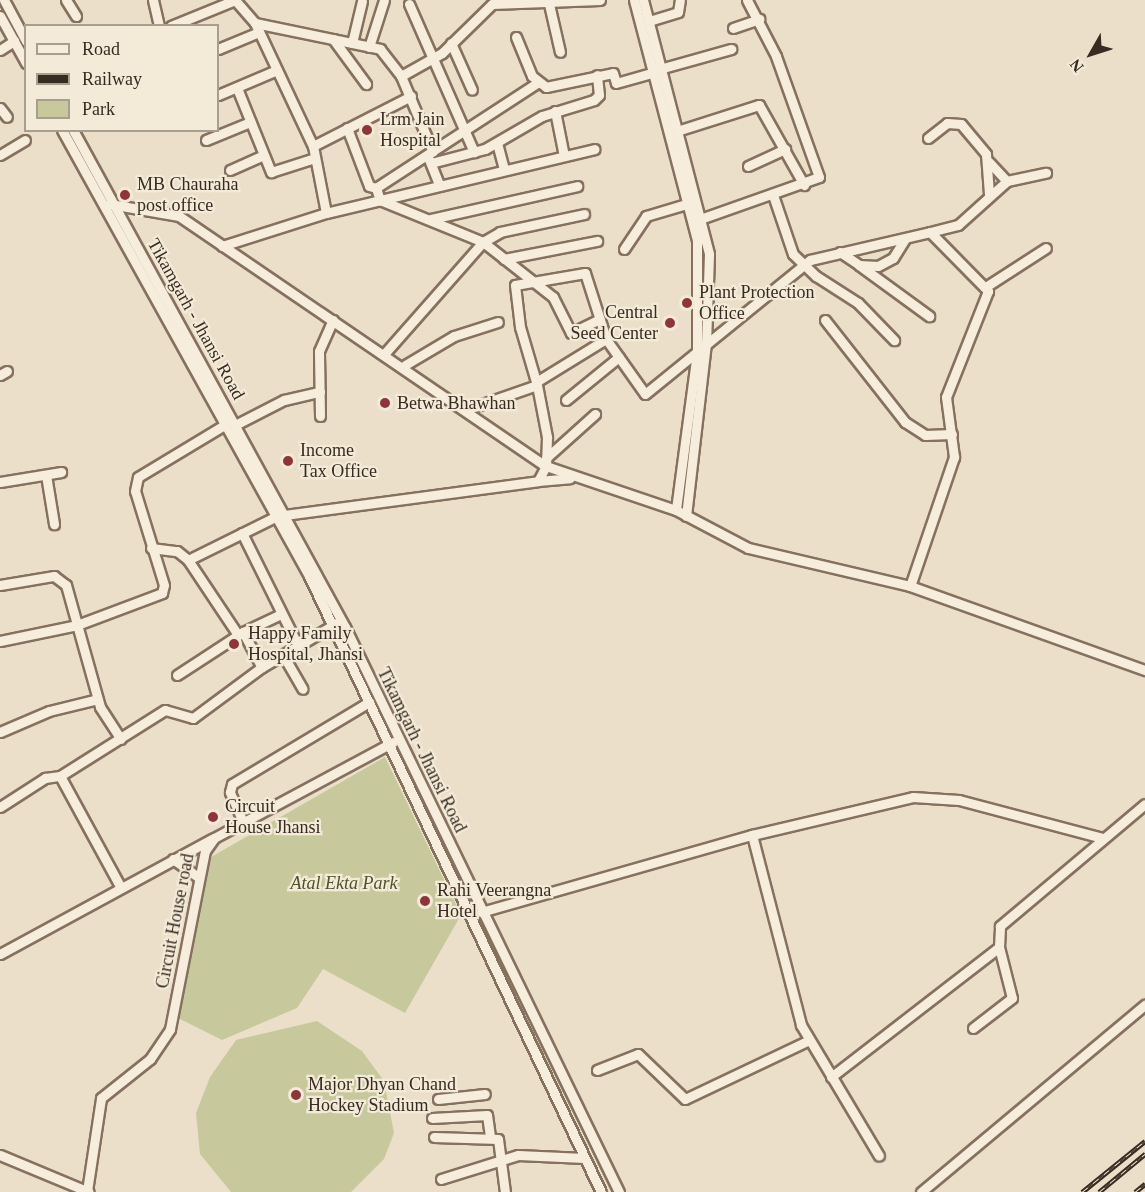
<!DOCTYPE html>
<style>
body{margin:0}
#map{position:relative;width:1145px;height:1192px;overflow:hidden;background:#ebdfc9;font-family:Georgia,serif}
div>[style]{position:absolute}
[style*='--x']{left:calc(var(--x)*1px);top:calc(var(--y)*1px);width:calc(var(--w)*1px);rotate:calc(var(--a)*1deg)}
.green>*{inset:0;background:#c7c99d}
.roads{filter:drop-shadow(2px 0 #86715f) drop-shadow(-2px 0 #86715f) drop-shadow(0 2px #86715f) drop-shadow(0 -2px #86715f)}
.minor>*{height:9px;margin:-4.5px;padding:0 4.5px;transform-origin:4.5px;border-radius:4.5px;background:#f7eddc}
.rail>*{height:4.5px;margin-top:-2.25px;transform-origin:0;background:repeating-linear-gradient(90deg,#f3ead8 0 7px,#382b21 0 14px);box-sizing:border-box;border-block:2px solid #382b21}
.dots>*{width:16px;height:16px;translate:-50% -50%;box-sizing:border-box;border:3px solid #f3ead8;border-radius:50%}
span{translate:-50% -50%;white-space:nowrap;text-align:center;line-height:1.15;-webkit-text-stroke:4.5px #f3ead8;paint-order:stroke}
.poi-label{font-size:18px;color:#382b21}
.left{translate:0 -50%;text-align:left}
.right{translate:-100% -50%;text-align:right}
.street-label{font-size:18px;color:#382b21}
.park-label{font-size:18px;color:#4b5329;font-style:italic}
.legend{position:absolute;left:24px;top:24px;width:195px;height:108px;box-sizing:border-box;background:#f3ead8;border:2px solid #a89e8f;margin:0;padding:8px 10px;list-style:none;font-size:18px;color:#382b21}
.legend li{display:flex;align-items:center;gap:12px;height:30px}
.legend b{width:30px;border:2px solid #a89e8f}
.north{position:absolute;left:1061px;top:24px;width:60px;height:60px;-webkit-text-stroke:4px #f3ead8;paint-order:stroke;rotate:231deg;font-size:16px;font-weight:700;line-height:24px;text-align:center;color:#382b21}
.north::after{content:'';display:block;margin:auto;width:21px;height:27px;background:#382b21;clip-path:polygon(50% 0,100% 100%,50% 72%,0 100%)}
</style>
<div id="map">
<div class="green">
<div style="clip-path:polygon(385px 757px,461px 915px,405px 1013px,323px 969px,297px 1008px,222px 1040px,178px 1018px,211px 857px)"></div>
<div style="clip-path:polygon(317px 1021px,362px 1051px,384px 1081px,394px 1133px,384px 1159px,351px 1192px,231px 1192px,200px 1154px,196px 1113px,210px 1077px,236px 1040px)"></div>
</div>
<div class="roads">
<div class="minor">
<div style="--x:4;--y:0;--w:47;--a:61.8"></div>
<div style="--x:66;--y:0;--w:19;--a:58"></div>
<div style="--x:153;--y:0;--w:27;--a:77"></div>
<div style="--x:235;--y:0;--w:30;--a:49"></div>
<div style="--x:255;--y:23;--w:128;--a:11.7"></div>
<div style="--x:380;--y:49;--w:34;--a:52"></div>
<div style="--x:401;--y:76;--w:82;--a:67.2"></div>
<div style="--x:634;--y:0;--w:248;--a:75.3"></div>
<div style="--x:697;--y:240;--w:112;--a:90"></div>
<div style="--x:697;--y:352;--w:159;--a:97.6"></div>
<div style="--x:643;--y:0;--w:262;--a:75.4"></div>
<div style="--x:709;--y:254;--w:89;--a:91.9"></div>
<div style="--x:706;--y:343;--w:174;--a:96.6"></div>
<div style="--x:409;--y:4;--w:162;--a:66.3"></div>
<div style="--x:549;--y:4;--w:49;--a:77.1"></div>
<div style="--x:0;--y:16;--w:54;--a:61"></div>
<div style="--x:649;--y:21;--w:30;--a:-17"></div>
<div style="--x:678;--y:12;--w:12;--a:-81"></div>
<div style="--x:255;--y:23;--w:136;--a:64.8"></div>
<div style="--x:313;--y:146;--w:68;--a:79"></div>
<div style="--x:171;--y:26;--w:69;--a:-22.1"></div>
<div style="--x:733;--y:28;--w:28;--a:-19"></div>
<div style="--x:516;--y:37;--w:42;--a:67.7"></div>
<div style="--x:532;--y:76;--w:18;--a:38"></div>
<div style="--x:546;--y:87;--w:68;--a:-11.8"></div>
<div style="--x:613;--y:73;--w:10;--a:73"></div>
<div style="--x:616;--y:83;--w:41;--a:-15.8"></div>
<div style="--x:333;--y:39;--w:56;--a:53.7"></div>
<div style="--x:352;--y:43;--w:43;--a:-76.6"></div>
<div style="--x:451;--y:43;--w:51;--a:65.9"></div>
<div style="--x:369;--y:47;--w:49;--a:-72.3"></div>
<div style="--x:218;--y:49;--w:44;--a:-22.5"></div>
<div style="--x:0;--y:50;--w:17;--a:-33"></div>
<div style="--x:663;--y:68;--w:71;--a:-15.6"></div>
<div style="--x:401;--y:76;--w:47;--a:-29.3"></div>
<div style="--x:442;--y:53;--w:70;--a:-44.4"></div>
<div style="--x:492;--y:4;--w:108;--a:-2.1"></div>
<div style="--x:537;--y:83;--w:192;--a:146.9"></div>
<div style="--x:376;--y:188;--w:13;--a:72"></div>
<div style="--x:380;--y:200;--w:111;--a:22.2"></div>
<div style="--x:483;--y:242;--w:89;--a:38.2"></div>
<div style="--x:553;--y:297;--w:40;--a:63.4"></div>
<div style="--x:571;--y:333;--w:32;--a:-26"></div>
<div style="--x:237;--y:88;--w:91;--a:68"></div>
<div style="--x:271;--y:172;--w:46;--a:-17.7"></div>
<div style="--x:218;--y:95;--w:64;--a:-23"></div>
<div style="--x:0;--y:108;--w:11;--a:52"></div>
<div style="--x:555;--y:111;--w:46;--a:78.7"></div>
<div style="--x:347;--y:128;--w:62;--a:69.2"></div>
<div style="--x:369;--y:186;--w:7;--a:16"></div>
<div style="--x:62;--y:130;--w:510;--a:61.02"></div>
<div style="--x:309;--y:576;--w:682;--a:64.64"></div>
<div style="--x:73;--y:130;--w:567;--a:61.31"></div>
<div style="--x:345;--y:627;--w:628;--a:64.13"></div>
<div style="--x:680;--y:130;--w:83;--a:-17.6"></div>
<div style="--x:759;--y:105;--w:92;--a:60.6"></div>
<div style="--x:928;--y:138;--w:24;--a:-38"></div>
<div style="--x:947;--y:123;--w:14;--a:4"></div>
<div style="--x:961;--y:124;--w:39;--a:50"></div>
<div style="--x:986;--y:154;--w:40;--a:85.7"></div>
<div style="--x:206;--y:140;--w:48;--a:-22.2"></div>
<div style="--x:497;--y:143;--w:28;--a:75"></div>
<div style="--x:313;--y:146;--w:110;--a:-27"></div>
<div style="--x:0;--y:155;--w:29;--a:-31"></div>
<div style="--x:428;--y:157;--w:31;--a:68"></div>
<div style="--x:989;--y:162;--w:26;--a:47"></div>
<div style="--x:431;--y:163;--w:56;--a:-14.5"></div>
<div style="--x:485;--y:149;--w:66;--a:-30.1"></div>
<div style="--x:542;--y:116;--w:54;--a:-17.1"></div>
<div style="--x:594;--y:100;--w:7;--a:-45"></div>
<div style="--x:599;--y:95;--w:20;--a:-96"></div>
<div style="--x:748;--y:166;--w:41;--a:-24.7"></div>
<div style="--x:230;--y:170;--w:36;--a:-24"></div>
<div style="--x:773;--y:195;--w:62;--a:71.3"></div>
<div style="--x:793;--y:254;--w:32;--a:44"></div>
<div style="--x:816;--y:276;--w:50;--a:32.7"></div>
<div style="--x:858;--y:303;--w:52;--a:45.8"></div>
<div style="--x:110;--y:204;--w:70;--a:9.9"></div>
<div style="--x:179;--y:216;--w:444;--a:34.3"></div>
<div style="--x:546;--y:466;--w:137;--a:18.7"></div>
<div style="--x:676;--y:510;--w:81;--a:27.8"></div>
<div style="--x:748;--y:548;--w:166;--a:13.2"></div>
<div style="--x:910;--y:586;--w:250;--a:19.7"></div>
<div style="--x:703;--y:218;--w:123;--a:-19.5"></div>
<div style="--x:819;--y:177;--w:128;--a:-109.6"></div>
<div style="--x:776;--y:56;--w:63;--a:-117.4"></div>
<div style="--x:431;--y:219;--w:150;--a:-12.7"></div>
<div style="--x:930;--y:232;--w:29;--a:-14"></div>
<div style="--x:958;--y:225;--w:66;--a:-41.9"></div>
<div style="--x:1007;--y:181;--w:40;--a:-12"></div>
<div style="--x:222;--y:246;--w:109;--a:-17.6"></div>
<div style="--x:326;--y:213;--w:276;--a:-13.4"></div>
<div style="--x:624;--y:249;--w:40;--a:-56"></div>
<div style="--x:646;--y:216;--w:46;--a:-16.5"></div>
<div style="--x:840;--y:252;--w:23;--a:34"></div>
<div style="--x:859;--y:265;--w:19;--a:3"></div>
<div style="--x:878;--y:266;--w:17;--a:-28"></div>
<div style="--x:893;--y:258;--w:22;--a:-58"></div>
<div style="--x:504;--y:259;--w:95;--a:-11"></div>
<div style="--x:859;--y:265;--w:87;--a:36.1"></div>
<div style="--x:987;--y:286;--w:70;--a:-32.8"></div>
<div style="--x:825;--y:320;--w:130;--a:51.9"></div>
<div style="--x:905;--y:422;--w:24;--a:33"></div>
<div style="--x:925;--y:435;--w:27;--a:-2"></div>
<div style="--x:385;--y:353;--w:148;--a:-48.6"></div>
<div style="--x:483;--y:242;--w:20;--a:-30"></div>
<div style="--x:500;--y:232;--w:86;--a:-12.1"></div>
<div style="--x:405;--y:365;--w:57;--a:-30.6"></div>
<div style="--x:454;--y:336;--w:46;--a:-17.7"></div>
<div style="--x:0;--y:375;--w:8;--a:-30"></div>
<div style="--x:536;--y:382;--w:82;--a:-31.6"></div>
<div style="--x:566;--y:400;--w:68;--a:-39.1"></div>
<div style="--x:468;--y:409;--w:73;--a:-19.2"></div>
<div style="--x:537;--y:385;--w:60;--a:-106.3"></div>
<div style="--x:520;--y:327;--w:42;--a:-96.8"></div>
<div style="--x:515;--y:285;--w:71;--a:-9.7"></div>
<div style="--x:585;--y:273;--w:69;--a:72.3"></div>
<div style="--x:606;--y:339;--w:67;--a:54.7"></div>
<div style="--x:645;--y:394;--w:213;--a:-39.1"></div>
<div style="--x:810;--y:260;--w:123;--a:-13.1"></div>
<div style="--x:930;--y:232;--w:83;--a:45.5"></div>
<div style="--x:988;--y:291;--w:114;--a:111.6"></div>
<div style="--x:946;--y:397;--w:61;--a:82.4"></div>
<div style="--x:954;--y:457;--w:136;--a:108.8"></div>
<div style="--x:320;--y:416;--w:65;--a:-90.9"></div>
<div style="--x:319;--y:351;--w:34;--a:-66"></div>
<div style="--x:237;--y:424;--w:53;--a:-27.1"></div>
<div style="--x:284;--y:400;--w:37;--a:-13"></div>
<div style="--x:546;--y:458;--w:66;--a:-41.9"></div>
<div style="--x:46;--y:475;--w:50;--a:80.7"></div>
<div style="--x:538;--y:481;--w:32;--a:-5"></div>
<div style="--x:0;--y:482;--w:62;--a:-9.3"></div>
<div style="--x:242;--y:533;--w:126;--a:63.6"></div>
<div style="--x:151;--y:548;--w:26;--a:7"></div>
<div style="--x:177;--y:551;--w:14;--a:39"></div>
<div style="--x:188;--y:560;--w:90;--a:56.3"></div>
<div style="--x:188;--y:560;--w:99;--a:-26.3"></div>
<div style="--x:277;--y:516;--w:263;--a:-7.6"></div>
<div style="--x:538;--y:481;--w:17;--a:-62"></div>
<div style="--x:546;--y:466;--w:29;--a:-88"></div>
<div style="--x:547;--y:437;--w:53;--a:-100.9"></div>
<div style="--x:0;--y:585;--w:55;--a:-9.5"></div>
<div style="--x:54;--y:576;--w:15;--a:37"></div>
<div style="--x:66;--y:585;--w:127;--a:74.4"></div>
<div style="--x:100;--y:707;--w:38;--a:57"></div>
<div style="--x:243;--y:632;--w:42;--a:-25.3"></div>
<div style="--x:0;--y:641;--w:79;--a:-11.7"></div>
<div style="--x:77;--y:625;--w:91;--a:-20.6"></div>
<div style="--x:162;--y:593;--w:8;--a:-76"></div>
<div style="--x:164;--y:585;--w:98;--a:-107.1"></div>
<div style="--x:135;--y:491;--w:14;--a:-78"></div>
<div style="--x:138;--y:477;--w:103;--a:-31.1"></div>
<div style="--x:283;--y:655;--w:39;--a:60"></div>
<div style="--x:177;--y:675;--w:79;--a:-33.1"></div>
<div style="--x:243;--y:632;--w:40;--a:62"></div>
<div style="--x:0;--y:732;--w:53;--a:-23.2"></div>
<div style="--x:49;--y:711;--w:50;--a:-13.8"></div>
<div style="--x:60;--y:776;--w:124;--a:-32.2"></div>
<div style="--x:165;--y:710;--w:29;--a:16"></div>
<div style="--x:193;--y:718;--w:86;--a:-36.5"></div>
<div style="--x:262;--y:667;--w:87;--a:-30.4"></div>
<div style="--x:0;--y:807;--w:54;--a:-32.8"></div>
<div style="--x:45;--y:778;--w:15;--a:-8"></div>
<div style="--x:60;--y:776;--w:125;--a:61.4"></div>
<div style="--x:244;--y:824;--w:35;--a:-114"></div>
<div style="--x:230;--y:792;--w:8;--a:-76"></div>
<div style="--x:232;--y:784;--w:160;--a:-30.9"></div>
<div style="--x:752;--y:835;--w:196;--a:75.5"></div>
<div style="--x:801;--y:1025;--w:152;--a:59.2"></div>
<div style="--x:173;--y:859;--w:31;--a:36"></div>
<div style="--x:481;--y:912;--w:282;--a:-15.9"></div>
<div style="--x:752;--y:835;--w:165;--a:-13.3"></div>
<div style="--x:913;--y:797;--w:46;--a:3.7"></div>
<div style="--x:959;--y:800;--w:149;--a:14.8"></div>
<div style="--x:0;--y:954;--w:241;--a:-28.5"></div>
<div style="--x:973;--y:1028;--w:49;--a:-37.6"></div>
<div style="--x:1012;--y:998;--w:53;--a:-104.3"></div>
<div style="--x:999;--y:947;--w:21;--a:-87"></div>
<div style="--x:1000;--y:926;--w:189;--a:-40.1"></div>
<div style="--x:597;--y:1070;--w:44;--a:-21.3"></div>
<div style="--x:638;--y:1054;--w:65;--a:43.8"></div>
<div style="--x:685;--y:1099;--w:137;--a:-25.4"></div>
<div style="--x:831;--y:1077;--w:212;--a:-37.7"></div>
<div style="--x:438;--y:1099;--w:47;--a:-6.1"></div>
<div style="--x:432;--y:1118;--w:55;--a:-3.1"></div>
<div style="--x:487;--y:1115;--w:22;--a:82"></div>
<div style="--x:434;--y:1137;--w:64;--a:1.8"></div>
<div style="--x:498;--y:1139;--w:53;--a:82.5"></div>
<div style="--x:0;--y:1155;--w:96;--a:22.6"></div>
<div style="--x:441;--y:1179;--w:81;--a:-17.3"></div>
<div style="--x:518;--y:1155;--w:66;--a:2.6"></div>
<div style="--x:87;--y:1191;--w:94;--a:-81.4"></div>
<div style="--x:101;--y:1098;--w:63;--a:-38.5"></div>
<div style="--x:150;--y:1059;--w:36;--a:-56"></div>
<div style="--x:170;--y:1029;--w:181;--a:-78.9"></div>
<div style="--x:205;--y:851;--w:16;--a:-55"></div>
<div style="--x:214;--y:838;--w:203;--a:-28.2"></div>
<div style="--x:921;--y:1192;--w:292;--a:-39.9"></div>
</div>
</div>
<div class="rail">
<div style="--x:1082;--y:1192;--w:81;--a:-39"></div>
<div style="--x:1099;--y:1192;--w:60;--a:-39.6"></div>
<div style="--x:1135;--y:1192;--w:13;--a:-39"></div>
</div>
<div class="dots">
<div style="left:367px;top:130px;background:#91343a"></div>
<div style="left:125px;top:195px;background:#91343a"></div>
<div style="left:687px;top:303px;background:#91343a"></div>
<div style="left:670px;top:323px;background:#91343a"></div>
<div style="left:385px;top:403px;background:#91343a"></div>
<div style="left:288px;top:461px;background:#91343a"></div>
<div style="left:234px;top:644px;background:#91343a"></div>
<div style="left:213px;top:817px;background:#91343a"></div>
<div style="left:425px;top:901px;background:#91343a"></div>
<div style="left:296px;top:1095px;background:#91343a"></div>
</div>
<div class="poi-label">
<span class="left" style="left:380px;top:130px">Lrm Jain<br>Hospital</span>
<span class="left" style="left:137px;top:195px">MB Chauraha<br>post office</span>
<span class="left" style="left:699px;top:303px">Plant Protection<br>Office</span>
<span class="right" style="left:658px;top:323px">Central<br>Seed Center</span>
<span class="left" style="left:397px;top:403px">Betwa Bhawhan</span>
<span class="left" style="left:300px;top:461px">Income<br>Tax Office</span>
<span class="left" style="left:248px;top:644px">Happy Family<br>Hospital, Jhansi</span>
<span class="left" style="left:225px;top:817px">Circuit<br>House Jhansi</span>
<span class="left" style="left:437px;top:901px">Rahi Veerangna<br>Hotel</span>
<span class="left" style="left:308px;top:1095px">Major Dhyan Chand<br>Hockey Stadium</span>
</div>
<div class="street-label">
<span style="left:196px;top:319px;rotate:61deg">Tikamgarh - Jhansi Road</span>
<span style="left:422px;top:750px;rotate:64deg">Tikamgarh - Jhansi Road</span>
<span style="left:175px;top:921px;rotate:-79deg">Circuit House road</span>
</div>
<div class="park-label">
<span style="left:344px;top:883px">Atal Ekta Park</span>
</div>
<ul class="legend">
<li><b style="height:8px;background:#f7eddc"></b>Road</li>
<li><b style="height:8px;background:#382b21"></b>Railway</li>
<li><b style="height:16px;background:#c7c99d"></b>Park</li>
</ul>
<div class="north">N</div>
</div>
